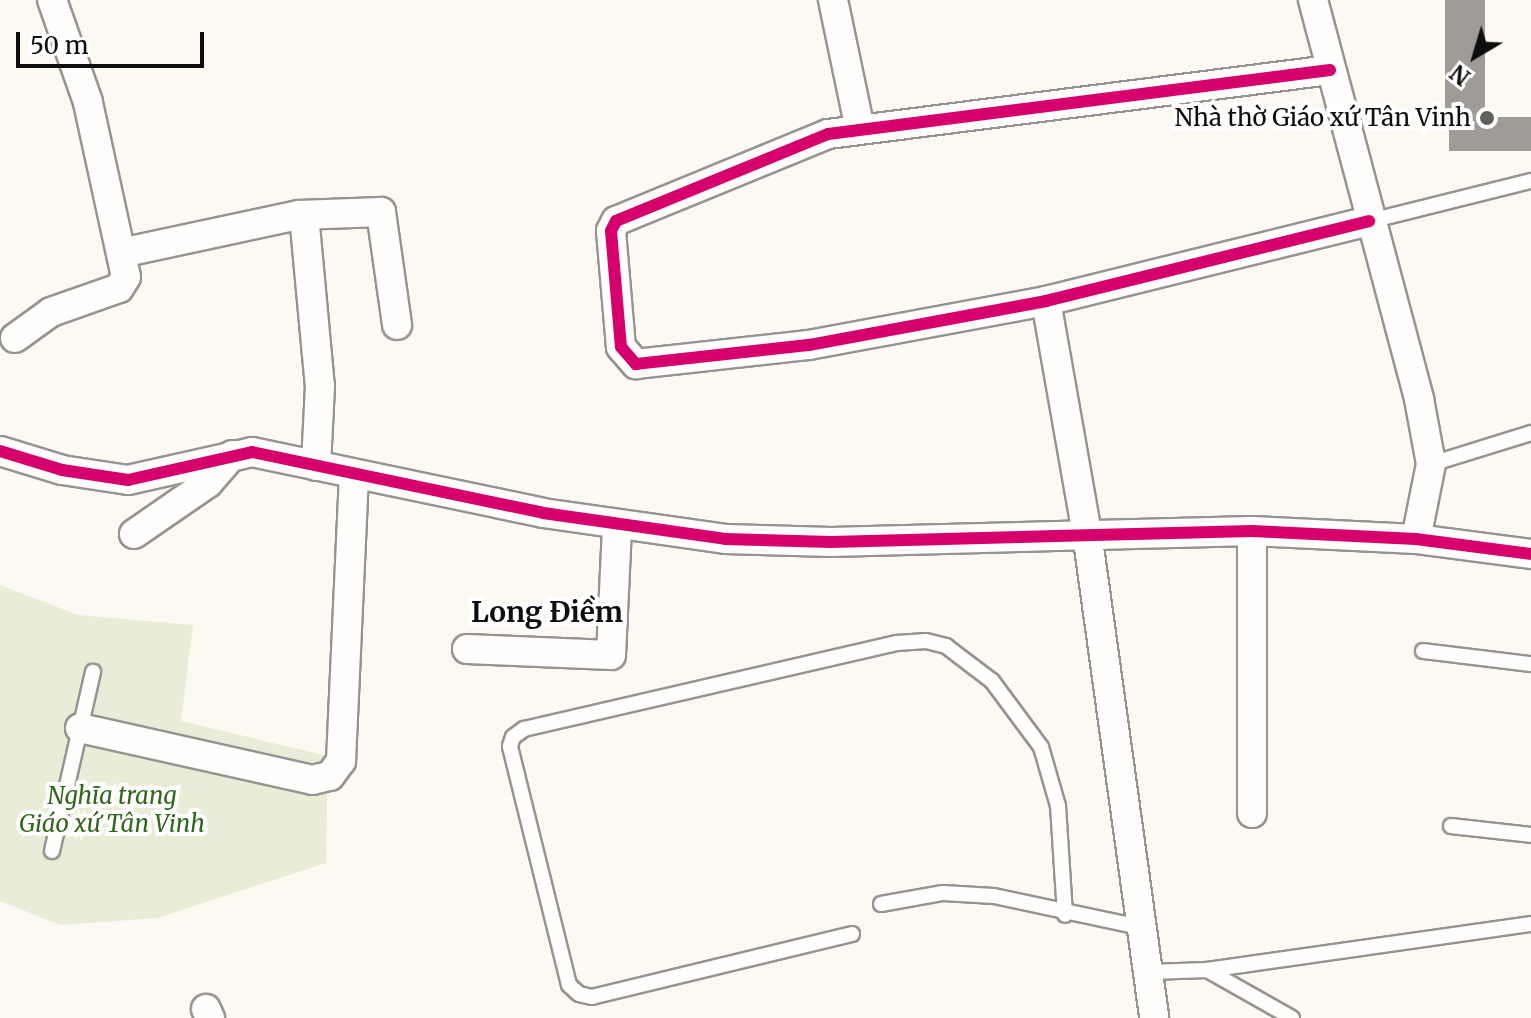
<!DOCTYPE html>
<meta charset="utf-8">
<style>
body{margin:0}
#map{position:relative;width:1531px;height:1018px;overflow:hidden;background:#fcf9f2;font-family:Merriweather,serif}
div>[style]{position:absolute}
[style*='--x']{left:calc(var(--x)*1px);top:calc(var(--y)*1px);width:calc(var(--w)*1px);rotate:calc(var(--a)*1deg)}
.cemetery>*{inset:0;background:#e9ecd6}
.building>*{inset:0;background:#9f9c98;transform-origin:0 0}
.roads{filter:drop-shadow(2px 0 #959491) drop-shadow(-2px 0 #959491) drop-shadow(0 2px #959491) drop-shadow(0 -2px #959491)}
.service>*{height:14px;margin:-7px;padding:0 7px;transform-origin:7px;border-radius:7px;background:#fffefd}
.minor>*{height:28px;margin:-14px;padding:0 14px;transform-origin:14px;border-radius:14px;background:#fffefd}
.cycleway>*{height:12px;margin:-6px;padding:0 6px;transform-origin:6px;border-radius:6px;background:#d6006c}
.dots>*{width:22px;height:22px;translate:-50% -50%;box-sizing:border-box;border:4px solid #fff;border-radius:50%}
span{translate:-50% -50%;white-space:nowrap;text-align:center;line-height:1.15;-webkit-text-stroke:8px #fff;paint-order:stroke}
.poi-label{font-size:24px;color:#0e0e0e}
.right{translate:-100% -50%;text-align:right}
.park-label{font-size:24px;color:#33671e;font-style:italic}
.quarter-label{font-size:28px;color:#0e0e0e;font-weight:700}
.north{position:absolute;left:1435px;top:16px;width:80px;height:80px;-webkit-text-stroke:6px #fff;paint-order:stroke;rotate:218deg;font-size:22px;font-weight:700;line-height:32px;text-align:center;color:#0e0e0e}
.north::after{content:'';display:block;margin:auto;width:28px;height:36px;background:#0e0e0e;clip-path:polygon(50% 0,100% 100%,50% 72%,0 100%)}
.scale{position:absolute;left:16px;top:32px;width:188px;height:36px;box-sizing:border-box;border:4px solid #0e0e0e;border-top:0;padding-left:10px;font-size:24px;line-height:28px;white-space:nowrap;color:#0e0e0e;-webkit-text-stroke:6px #fff;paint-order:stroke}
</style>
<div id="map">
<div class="cemetery">
<div style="clip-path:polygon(0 585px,78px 615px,193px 625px,181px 721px,328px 756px,326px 863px,157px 918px,60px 925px,0 901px)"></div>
</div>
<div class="building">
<div style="left:1445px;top:0;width:40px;height:125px"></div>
<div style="left:1531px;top:117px;width:34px;height:82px;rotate:90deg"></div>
</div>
<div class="roads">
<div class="service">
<div style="--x:1370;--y:221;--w:166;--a:-14"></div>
<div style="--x:1431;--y:464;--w:105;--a:-17.2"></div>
<div style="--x:1423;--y:651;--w:109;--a:6.9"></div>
<div style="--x:1451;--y:826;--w:81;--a:6.4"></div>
<div style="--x:52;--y:851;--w:184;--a:-77.1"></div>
<div style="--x:881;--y:904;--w:63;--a:-10.1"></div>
<div style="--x:943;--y:893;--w:51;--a:3.4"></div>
<div style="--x:994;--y:896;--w:153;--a:12"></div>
<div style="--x:852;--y:934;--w:268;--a:166.4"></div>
<div style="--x:592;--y:997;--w:13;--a:-167"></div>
<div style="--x:579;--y:994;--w:13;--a:-138"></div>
<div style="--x:569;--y:985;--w:246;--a:-103.9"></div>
<div style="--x:510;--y:746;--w:9;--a:-72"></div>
<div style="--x:513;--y:737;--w:14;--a:-36"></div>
<div style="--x:524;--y:729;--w:383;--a:-13"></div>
<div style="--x:897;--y:643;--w:29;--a:-4"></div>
<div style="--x:926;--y:641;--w:21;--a:14"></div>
<div style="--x:946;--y:646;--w:58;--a:37.3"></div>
<div style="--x:992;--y:681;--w:82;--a:53.4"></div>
<div style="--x:1041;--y:747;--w:61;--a:73.9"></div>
<div style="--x:1058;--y:806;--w:109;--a:86.3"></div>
<div style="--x:1150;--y:972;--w:57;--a:-2"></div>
<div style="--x:1292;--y:1018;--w:98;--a:-150.5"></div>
<div style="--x:1207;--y:970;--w:327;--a:-8.1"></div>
</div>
<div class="minor">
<div style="--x:833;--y:0;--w:132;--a:78.2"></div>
<div style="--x:1313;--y:0;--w:413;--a:75.1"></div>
<div style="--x:1419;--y:399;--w:66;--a:79.5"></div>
<div style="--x:1431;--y:464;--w:76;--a:101.3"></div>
<div style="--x:1330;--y:70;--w:506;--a:172.73"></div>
<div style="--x:828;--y:134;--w:229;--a:157.7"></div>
<div style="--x:616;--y:221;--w:11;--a:117"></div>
<div style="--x:611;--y:231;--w:116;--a:85.1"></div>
<div style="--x:621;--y:347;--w:23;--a:49"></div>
<div style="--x:636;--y:364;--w:174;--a:-6.3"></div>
<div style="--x:809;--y:345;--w:241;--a:-10.5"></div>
<div style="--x:1046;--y:301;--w:333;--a:-13.9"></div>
<div style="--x:304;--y:215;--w:172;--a:84.7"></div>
<div style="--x:320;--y:386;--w:80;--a:92.9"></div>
<div style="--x:121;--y:253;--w:182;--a:-12.1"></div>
<div style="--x:299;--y:215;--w:82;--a:-2.1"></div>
<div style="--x:381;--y:212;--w:114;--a:81.9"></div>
<div style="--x:1046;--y:301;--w:236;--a:80"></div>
<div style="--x:1087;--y:533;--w:490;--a:82.1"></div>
<div style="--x:15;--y:338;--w:44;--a:-35.8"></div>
<div style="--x:51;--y:312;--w:72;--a:-19.4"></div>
<div style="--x:119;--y:288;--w:13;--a:-58"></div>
<div style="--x:126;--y:277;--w:179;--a:-102.3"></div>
<div style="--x:88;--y:102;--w:108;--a:-109.4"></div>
<div style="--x:0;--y:451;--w:65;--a:17"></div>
<div style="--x:62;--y:470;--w:67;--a:8.6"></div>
<div style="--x:128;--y:480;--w:127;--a:-12.7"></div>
<div style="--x:252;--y:452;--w:297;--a:11.8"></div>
<div style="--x:543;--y:513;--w:184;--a:8.1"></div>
<div style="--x:725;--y:539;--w:106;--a:1.6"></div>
<div style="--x:831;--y:542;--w:421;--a:-1.5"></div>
<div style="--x:1252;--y:531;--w:164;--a:2.8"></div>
<div style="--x:1416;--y:539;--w:116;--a:7.4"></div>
<div style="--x:1252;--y:531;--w:282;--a:90"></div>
<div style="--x:134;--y:534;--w:90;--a:-34.6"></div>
<div style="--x:208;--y:483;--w:37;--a:-49"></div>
<div style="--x:467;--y:649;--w:144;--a:2.4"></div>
<div style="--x:611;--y:655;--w:129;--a:-87.3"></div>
<div style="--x:80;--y:728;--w:238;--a:12.6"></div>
<div style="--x:312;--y:780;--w:18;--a:-13"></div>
<div style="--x:330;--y:776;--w:19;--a:-54"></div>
<div style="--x:341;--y:761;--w:285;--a:-87.4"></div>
<div style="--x:206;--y:1009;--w:10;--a:66"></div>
</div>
</div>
<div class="cycleway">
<div style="--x:1330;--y:70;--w:506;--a:172.73"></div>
<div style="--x:828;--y:134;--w:229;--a:157.7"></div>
<div style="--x:616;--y:221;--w:11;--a:117"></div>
<div style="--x:611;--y:231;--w:116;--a:85.1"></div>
<div style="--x:621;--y:347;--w:23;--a:49"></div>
<div style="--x:636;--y:364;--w:174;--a:-6.3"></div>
<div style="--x:809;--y:345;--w:241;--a:-10.5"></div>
<div style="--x:1046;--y:301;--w:333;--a:-13.9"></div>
<div style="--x:0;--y:451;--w:65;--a:17"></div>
<div style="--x:62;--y:470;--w:67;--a:8.6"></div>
<div style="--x:128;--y:480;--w:127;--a:-12.7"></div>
<div style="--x:252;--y:452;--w:297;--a:11.8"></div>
<div style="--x:543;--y:513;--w:184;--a:8.1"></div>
<div style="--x:725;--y:539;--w:106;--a:1.6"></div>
<div style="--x:831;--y:542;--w:421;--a:-1.5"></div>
<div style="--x:1252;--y:531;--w:164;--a:2.8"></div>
<div style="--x:1416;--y:539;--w:116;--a:7.4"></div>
</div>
<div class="dots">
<div style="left:1487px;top:118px;background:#61605e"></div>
</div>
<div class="poi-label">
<span class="right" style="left:1471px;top:118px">Nhà thờ Giáo xứ Tân Vinh</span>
</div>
<div class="park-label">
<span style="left:112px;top:810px">Nghĩa trang<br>Giáo xứ Tân Vinh</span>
</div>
<div class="quarter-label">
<span style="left:547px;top:612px">Long Điềm</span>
</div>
<div class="north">N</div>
<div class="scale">50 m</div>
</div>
